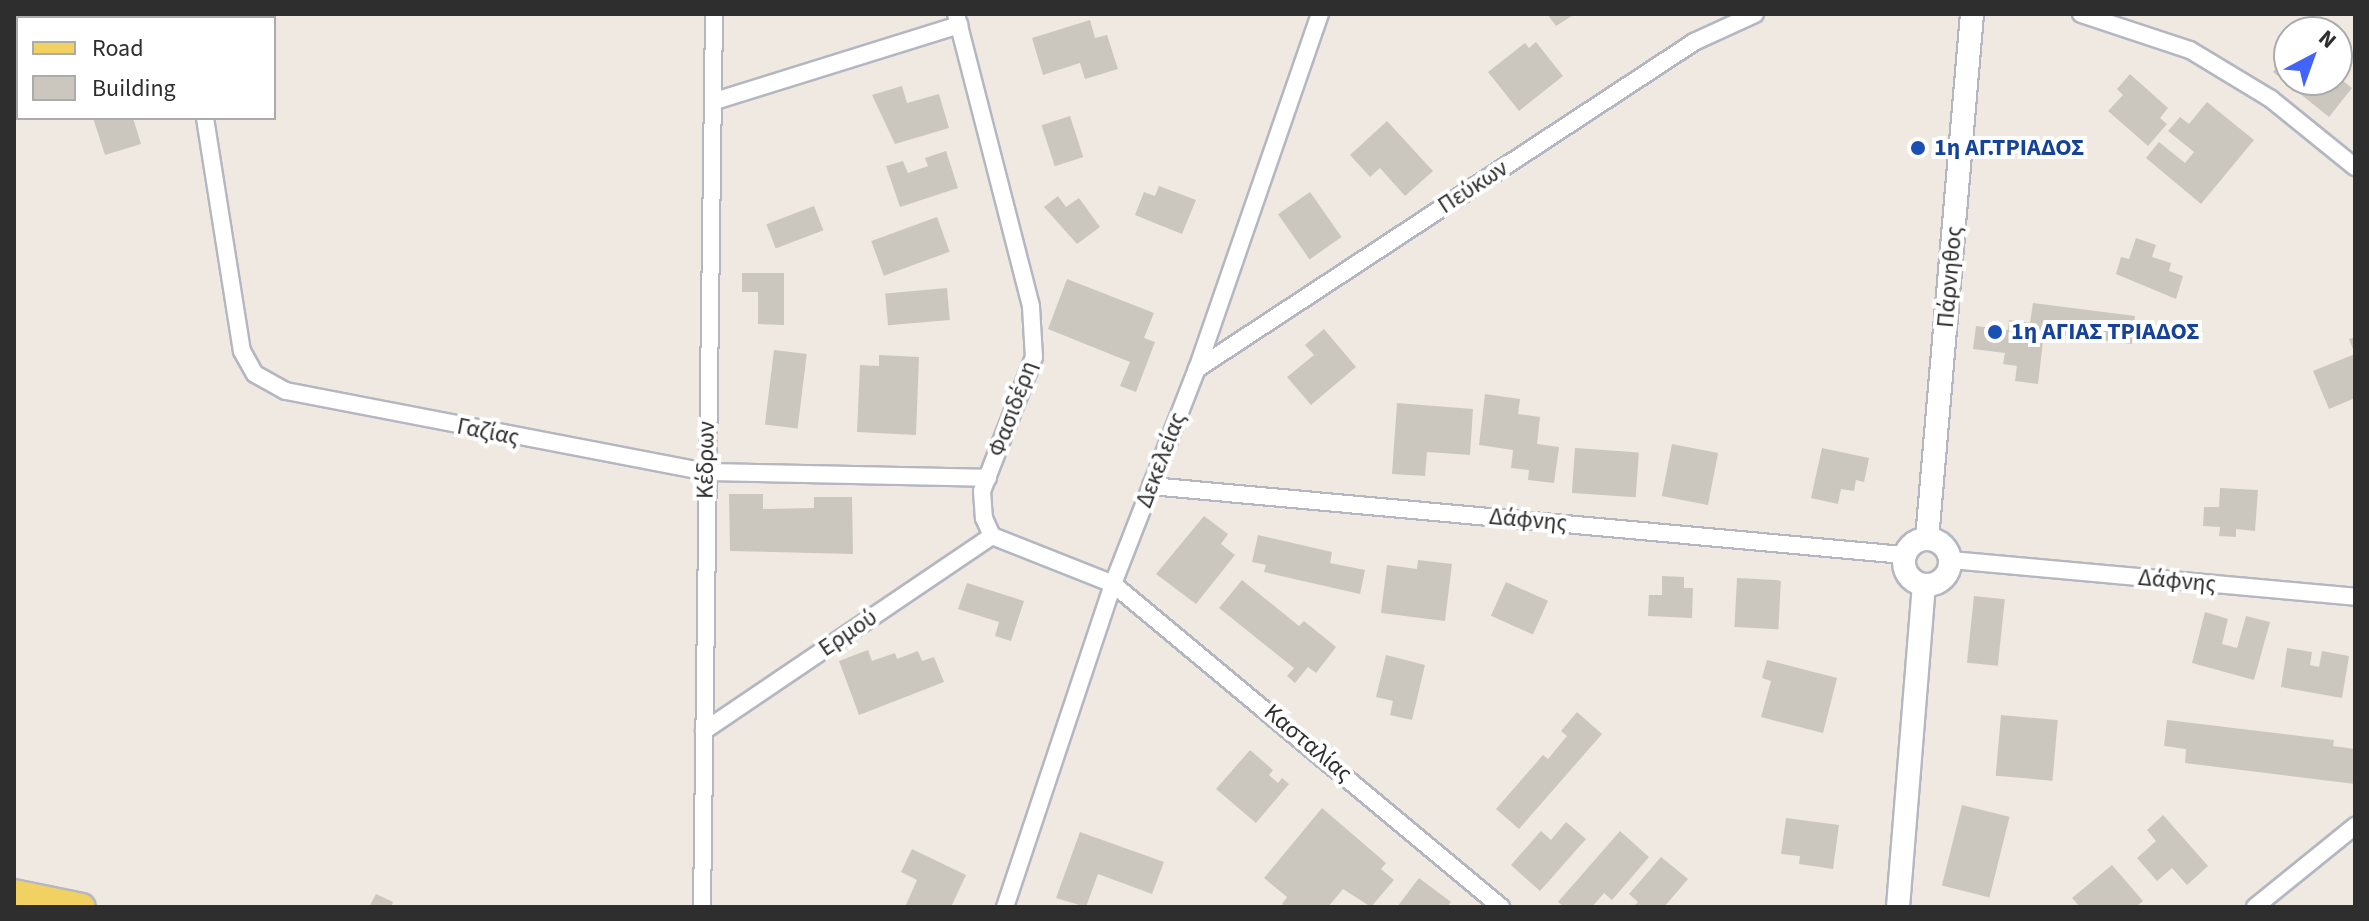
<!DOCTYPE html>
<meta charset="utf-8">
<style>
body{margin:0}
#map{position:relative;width:2369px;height:921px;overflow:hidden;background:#efe9e1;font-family:"Source Sans 3",sans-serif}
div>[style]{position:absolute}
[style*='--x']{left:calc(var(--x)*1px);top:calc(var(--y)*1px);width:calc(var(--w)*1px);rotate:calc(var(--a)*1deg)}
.building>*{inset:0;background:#cbc7bf;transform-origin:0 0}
.roads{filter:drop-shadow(2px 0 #b4b7c1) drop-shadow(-2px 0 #b4b7c1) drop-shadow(0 2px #b4b7c1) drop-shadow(0 -2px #b4b7c1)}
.street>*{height:16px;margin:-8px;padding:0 8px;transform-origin:8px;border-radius:8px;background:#fff}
.secondary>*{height:22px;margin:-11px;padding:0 11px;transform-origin:11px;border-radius:11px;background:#fff}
.secondary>.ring{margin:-11px;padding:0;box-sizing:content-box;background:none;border:22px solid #fff;border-radius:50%}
.primary>*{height:26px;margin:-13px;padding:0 13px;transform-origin:13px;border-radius:13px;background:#f2d163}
.dots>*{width:22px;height:22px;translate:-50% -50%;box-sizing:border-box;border:4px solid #fff;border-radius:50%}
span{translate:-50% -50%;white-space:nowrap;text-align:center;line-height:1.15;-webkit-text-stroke:8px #fff;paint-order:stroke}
.transit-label{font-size:24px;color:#164399;font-weight:700}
.left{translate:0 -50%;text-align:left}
.street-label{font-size:24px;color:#2e2e2e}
.frame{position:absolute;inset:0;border:16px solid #2e2e2e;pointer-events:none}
.legend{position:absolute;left:16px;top:16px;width:260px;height:104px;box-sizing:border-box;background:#fff;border:2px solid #ababab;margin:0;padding:10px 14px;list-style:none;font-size:24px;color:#2e2e2e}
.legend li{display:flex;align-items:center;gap:16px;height:40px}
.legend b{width:40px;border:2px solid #ababab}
.north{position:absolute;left:2273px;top:16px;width:80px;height:80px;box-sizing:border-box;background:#fff;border:2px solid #ababab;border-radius:50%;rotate:41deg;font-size:22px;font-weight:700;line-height:32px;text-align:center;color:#2e2e2e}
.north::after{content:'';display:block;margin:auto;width:28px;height:36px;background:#4264fb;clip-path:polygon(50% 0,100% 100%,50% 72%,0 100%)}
</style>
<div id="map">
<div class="building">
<div style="clip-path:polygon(1547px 14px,1575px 14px,1556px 26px)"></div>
<div style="clip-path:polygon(1090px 20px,1095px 38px,1107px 35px,1118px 69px,1085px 79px,1080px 63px,1043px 75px,1032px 38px)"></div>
<div style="clip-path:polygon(1536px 42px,1563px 76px,1519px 111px,1488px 72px,1525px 43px,1529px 48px)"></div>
<div style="clip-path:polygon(2289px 52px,2289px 80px,2337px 76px,2352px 88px,2329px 117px,2273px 72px)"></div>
<div style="clip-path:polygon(2130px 74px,2168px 108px,2160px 118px,2167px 124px,2148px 146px,2108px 111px,2123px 95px,2117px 89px)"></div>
<div style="clip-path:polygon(902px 86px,907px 103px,939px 94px,949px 128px,895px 144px,872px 95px)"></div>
<div style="clip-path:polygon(2207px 102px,2254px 140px,2201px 204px,2146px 158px,2159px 142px,2185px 163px,2194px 152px,2168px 131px,2180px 117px,2189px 124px)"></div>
<div style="left:1070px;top:116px;width:43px;height:30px;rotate:72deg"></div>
<div style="clip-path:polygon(93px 118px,133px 118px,141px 144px,105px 155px)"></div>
<div style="clip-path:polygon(1387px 121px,1433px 171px,1405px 196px,1380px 168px,1370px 177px,1350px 155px)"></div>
<div style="clip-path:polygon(946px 151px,958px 188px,900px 207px,886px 166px,903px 161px,908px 173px,928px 166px,925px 158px)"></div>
<div style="clip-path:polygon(1159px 186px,1196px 200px,1182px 234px,1135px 215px,1144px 192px,1155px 196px)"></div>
<div style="left:1310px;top:192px;width:55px;height:39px;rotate:55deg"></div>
<div style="clip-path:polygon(1058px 196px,1066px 207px,1079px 198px,1100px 227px,1077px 244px,1044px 207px)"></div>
<div style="left:814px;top:206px;width:26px;height:51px;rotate:69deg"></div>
<div style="left:937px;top:217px;width:37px;height:70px;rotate:70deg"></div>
<div style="clip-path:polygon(2136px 238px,2156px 245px,2152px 257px,2171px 263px,2169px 271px,2183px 276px,2176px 299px,2116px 274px,2121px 257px,2129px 259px)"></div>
<div style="clip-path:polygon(742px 273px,784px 273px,784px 325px,758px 324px,758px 292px,742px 292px)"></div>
<div style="clip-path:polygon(1067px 279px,1154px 313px,1144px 338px,1155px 342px,1136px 392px,1120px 386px,1130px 362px,1048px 329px)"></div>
<div style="left:947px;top:288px;width:32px;height:62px;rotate:85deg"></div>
<div style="clip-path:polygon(2033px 303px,2135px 316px,2132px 344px,2044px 333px,2038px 384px,2015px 381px,2017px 366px,2003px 364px,2005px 353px,1973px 349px,1976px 326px,2008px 330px,2009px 320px,2030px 323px)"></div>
<div style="clip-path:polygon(1324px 329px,1356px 367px,1311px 405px,1287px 377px,1314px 355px,1305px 345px)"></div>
<div style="clip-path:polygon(2355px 337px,2355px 398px,2329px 409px,2313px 371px,2355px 354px,2349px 339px)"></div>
<div style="left:774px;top:350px;width:33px;height:75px;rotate:7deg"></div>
<div style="clip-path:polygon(879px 355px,919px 357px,916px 435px,857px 432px,860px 365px,879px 366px)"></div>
<div style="clip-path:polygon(1485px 394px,1520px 399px,1518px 414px,1540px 417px,1537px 444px,1559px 447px,1554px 483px,1528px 480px,1529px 470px,1511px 468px,1513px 450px,1479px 445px)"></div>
<div style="clip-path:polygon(1397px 403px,1473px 409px,1470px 455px,1427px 452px,1425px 476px,1392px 474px)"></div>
<div style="left:1672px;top:444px;width:47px;height:53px;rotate:11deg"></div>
<div style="left:1575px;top:448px;width:64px;height:45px;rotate:4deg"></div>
<div style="clip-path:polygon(1822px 448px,1869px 458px,1864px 482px,1856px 480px,1854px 491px,1841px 489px,1838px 504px,1811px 498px)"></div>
<div style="clip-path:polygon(2220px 488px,2258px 490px,2255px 531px,2236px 529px,2236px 537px,2219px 536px,2220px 527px,2203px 526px,2204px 507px,2219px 507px)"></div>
<div style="clip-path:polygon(729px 494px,763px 494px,763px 509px,814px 508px,814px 497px,852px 497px,853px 554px,730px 551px)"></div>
<div style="clip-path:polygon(1204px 516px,1228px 534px,1221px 544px,1235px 555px,1196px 604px,1156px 574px)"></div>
<div style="clip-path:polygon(1258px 535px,1332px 552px,1330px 563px,1365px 570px,1360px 594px,1264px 572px,1266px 565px,1252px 562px)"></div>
<div style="clip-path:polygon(1418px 560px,1452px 564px,1445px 621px,1381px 613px,1387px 565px,1417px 569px)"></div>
<div style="clip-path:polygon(1662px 576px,1684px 577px,1684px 588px,1693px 588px,1692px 618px,1648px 616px,1649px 595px,1662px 595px)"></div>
<div style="left:1737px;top:578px;width:44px;height:49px;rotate:3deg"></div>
<div style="clip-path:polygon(1242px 580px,1299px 626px,1304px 621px,1336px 647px,1316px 673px,1308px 667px,1295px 683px,1287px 676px,1294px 668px,1219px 608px)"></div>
<div style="left:1506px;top:582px;width:46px;height:37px;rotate:24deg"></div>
<div style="clip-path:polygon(967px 583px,1024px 601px,1011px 641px,995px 636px,999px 622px,958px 609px)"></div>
<div style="left:1974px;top:596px;width:31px;height:67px;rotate:6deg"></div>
<div style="clip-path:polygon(2205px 612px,2228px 619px,2222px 644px,2237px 648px,2246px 616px,2270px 622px,2254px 680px,2192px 663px)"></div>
<div style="clip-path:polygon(2287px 648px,2312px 652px,2310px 665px,2319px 667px,2322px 651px,2349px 656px,2342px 698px,2281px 687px)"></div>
<div style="clip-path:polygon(868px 650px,872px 661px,895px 653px,897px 659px,918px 651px,922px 661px,934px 657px,944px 682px,859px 715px,839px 661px)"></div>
<div style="clip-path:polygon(1386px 655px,1425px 665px,1412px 720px,1390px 715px,1393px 701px,1376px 697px)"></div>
<div style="clip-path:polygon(1767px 660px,1837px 678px,1823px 733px,1761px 717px,1771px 681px,1762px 678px)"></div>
<div style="clip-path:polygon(1577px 712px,1602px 734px,1519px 829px,1496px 809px,1543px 755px,1548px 759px,1567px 736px,1561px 731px)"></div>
<div style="left:2001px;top:715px;width:57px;height:61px;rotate:5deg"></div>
<div style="clip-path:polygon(2167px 720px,2334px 740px,2333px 746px,2355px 749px,2355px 784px,2185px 763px,2186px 749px,2164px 746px)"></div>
<div style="clip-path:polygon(1250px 750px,1273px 770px,1269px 775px,1278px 783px,1282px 778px,1289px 784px,1256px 823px,1216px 789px)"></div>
<div style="left:1962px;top:805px;width:49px;height:83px;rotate:14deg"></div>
<div style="clip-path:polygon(1322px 808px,1386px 863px,1381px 869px,1394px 880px,1371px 907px,1343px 889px,1328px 907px,1286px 907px,1282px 904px,1287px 897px,1264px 878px)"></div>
<div style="clip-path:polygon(2163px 815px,2208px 866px,2187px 885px,2172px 868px,2157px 881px,2137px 858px,2156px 841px,2147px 830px)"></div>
<div style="clip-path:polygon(1786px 818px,1839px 825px,1833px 869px,1799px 864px,1800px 856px,1781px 854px)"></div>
<div style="clip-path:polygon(1566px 822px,1586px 839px,1540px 891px,1511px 865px,1541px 831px,1551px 840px)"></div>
<div style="clip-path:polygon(1620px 831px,1649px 857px,1612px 900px,1604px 893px,1592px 907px,1564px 907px,1558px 902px)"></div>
<div style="clip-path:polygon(1080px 832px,1164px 862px,1152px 894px,1098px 874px,1086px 907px,1056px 898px)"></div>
<div style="clip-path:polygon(912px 849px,966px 875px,951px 907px,905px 907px,917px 880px,901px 872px)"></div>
<div style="clip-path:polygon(1661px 857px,1688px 879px,1664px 907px,1633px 907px,1638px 902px,1629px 894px)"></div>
<div style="clip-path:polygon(2112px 865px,2143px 901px,2136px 907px,2080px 907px,2072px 898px)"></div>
<div style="clip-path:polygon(1419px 878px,1451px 902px,1447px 907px,1397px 907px)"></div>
<div style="clip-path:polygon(376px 894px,393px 902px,391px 907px,369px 907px)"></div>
</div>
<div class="roads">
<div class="street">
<div style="--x:189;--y:14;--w:4;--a:90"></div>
<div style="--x:956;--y:14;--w:302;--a:75.6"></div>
<div style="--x:1031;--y:307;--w:50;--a:86.6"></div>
<div style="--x:1034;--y:357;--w:144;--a:111.2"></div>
<div style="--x:982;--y:491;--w:27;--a:86"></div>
<div style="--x:984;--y:518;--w:20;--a:66"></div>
<div style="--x:992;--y:536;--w:130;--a:21.6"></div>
<div style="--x:1113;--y:584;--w:505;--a:39.78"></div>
<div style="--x:2081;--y:14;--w:115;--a:18.3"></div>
<div style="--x:2190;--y:50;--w:95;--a:31.2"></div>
<div style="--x:2271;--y:99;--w:108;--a:39"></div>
<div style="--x:715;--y:101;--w:256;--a:-17.3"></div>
<div style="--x:205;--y:118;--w:236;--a:81"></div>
<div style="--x:242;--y:351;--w:26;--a:61"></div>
<div style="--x:255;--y:374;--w:35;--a:29"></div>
<div style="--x:286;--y:391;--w:427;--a:10.9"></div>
<div style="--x:705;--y:472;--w:283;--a:1.2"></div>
<div style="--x:1197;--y:369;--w:595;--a:-33.34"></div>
<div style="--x:1694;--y:42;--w:67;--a:-24.7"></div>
<div style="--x:1151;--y:486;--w:756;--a:5.24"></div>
<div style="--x:1951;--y:560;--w:406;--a:5.2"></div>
<div style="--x:704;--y:731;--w:348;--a:-34.1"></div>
<div style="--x:702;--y:907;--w:893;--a:-89.23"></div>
<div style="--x:1005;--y:907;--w:341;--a:-71.5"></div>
<div style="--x:1113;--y:584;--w:231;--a:-68.7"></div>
<div style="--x:1197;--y:369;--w:376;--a:-70.9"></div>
<div style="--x:2255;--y:907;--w:129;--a:-39"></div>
</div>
<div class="secondary">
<div class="ring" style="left:1904px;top:539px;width:24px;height:24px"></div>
<div style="--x:1927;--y:539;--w:527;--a:-85.1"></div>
<div style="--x:1898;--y:907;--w:322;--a:-85.4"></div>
</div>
<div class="primary">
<div style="--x:14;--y:893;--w:69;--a:11.6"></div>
</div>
</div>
<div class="dots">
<div style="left:1918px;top:148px;background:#1a4fb4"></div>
<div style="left:1995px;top:332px;background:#1a4fb4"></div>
</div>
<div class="transit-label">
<span class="left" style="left:1934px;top:148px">1η ΑΓ.ΤΡΙΑΔΟΣ</span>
<span class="left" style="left:2011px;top:332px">1η ΑΓΙΑΣ ΤΡΙΑΔΟΣ</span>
</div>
<div class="street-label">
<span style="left:1473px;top:187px;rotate:-33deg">Πεύκων</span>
<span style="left:1950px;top:277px;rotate:-85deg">Πάρνηθος</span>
<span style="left:1013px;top:409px;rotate:-70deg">Φασιδέρη</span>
<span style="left:488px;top:432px;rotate:11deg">Γαζίας</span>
<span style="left:706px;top:460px;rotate:-89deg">Κέδρων</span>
<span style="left:1161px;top:460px;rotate:-69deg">Δεκελείας</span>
<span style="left:1528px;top:520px;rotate:5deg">Δάφνης</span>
<span style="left:2177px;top:581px;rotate:5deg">Δάφνης</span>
<span style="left:848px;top:633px;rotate:-34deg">Ερμού</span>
<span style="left:1308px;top:743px;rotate:40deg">Κασταλίας</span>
</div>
<div class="frame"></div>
<ul class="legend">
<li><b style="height:10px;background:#f2d163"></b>Road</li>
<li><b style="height:22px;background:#cbc7bf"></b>Building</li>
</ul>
<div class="north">N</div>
</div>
